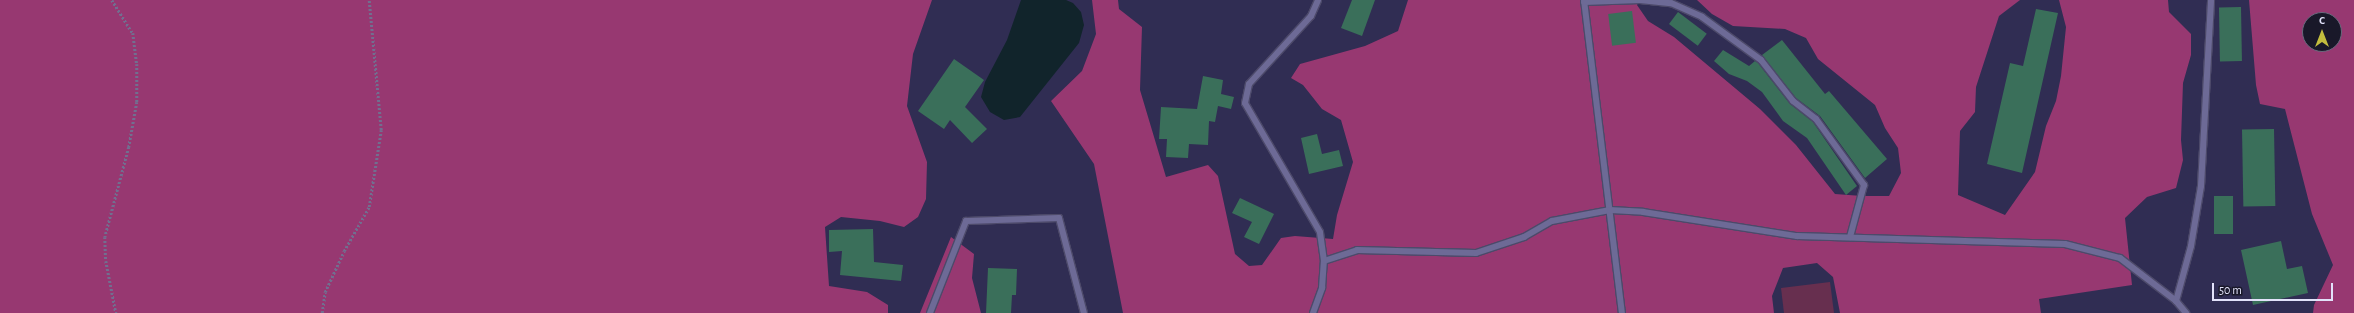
<!DOCTYPE html>
<meta charset="utf-8">
<style>
body{margin:0}
#map{position:relative;width:2354px;height:313px;overflow:hidden;background:#302d53;font-family:"Alegreya Sans",sans-serif}
div>[style]{position:absolute}
[style*='--x']{left:calc(var(--x)*1px);top:calc(var(--y)*1px);width:calc(var(--w)*1px);rotate:calc(var(--a)*1deg)}
.green>*{inset:0;background:#672f4f}
.forest>*{inset:0;background:#973871}
.water>*{inset:0;background:#11242b}
.building>*{inset:0;background:#3a6f5a;transform-origin:0 0}
.path>*{height:2.5px;margin-top:-1.25px;transform-origin:0;background:repeating-linear-gradient(90deg,#716f90 0 2px,transparent 0 4px)}
.roads{filter:drop-shadow(1px 0 #4d4a6a) drop-shadow(-1px 0 #4d4a6a) drop-shadow(0 1px #4d4a6a) drop-shadow(0 -1px #4d4a6a)}
.service>*{height:6px;margin:-3px;padding:0 3px;transform-origin:3px;border-radius:3px;background:#6d6a96}
span{translate:-50% -50%;white-space:nowrap;text-align:center;line-height:1.15;-webkit-text-stroke:4px #191829;paint-order:stroke}
.north{position:absolute;left:2302px;top:12px;width:40px;height:40px;box-sizing:border-box;background:#191829;border:1px solid #69697d;border-radius:50%;rotate:0deg;font-size:11px;font-weight:700;line-height:16px;text-align:center;color:#e2e2fa}
.north::after{content:'';display:block;margin:auto;width:14px;height:18px;background:#c3bd3e;clip-path:polygon(50% 0,100% 100%,50% 72%,0 100%)}
.scale{position:absolute;left:2212px;top:283px;width:121px;height:18px;box-sizing:border-box;border:2px solid #e2e2fa;border-top:0;padding-left:5px;font-size:12px;line-height:14px;white-space:nowrap;color:#e2e2fa;-webkit-text-stroke:3px #191829;paint-order:stroke}
</style>
<div id="map">
<div class="green">
<div style="clip-path:polygon(1830px 282px,1834px 313px,1784px 313px,1781px 288px)"></div>
</div>
<div class="forest">
<div style="clip-path:polygon(0 0,932px 0,913px 54px,907px 106px,927px 162px,926px 199px,918px 217px,904px 227px,880px 221px,841px 217px,825px 227px,829px 286px,867px 292px,888px 305px,888px 313px,0 313px)"></div>
<div style="clip-path:polygon(1092px 0,1118px 0,1119px 9px,1142px 27px,1140px 90px,1166px 177px,1208px 165px,1218px 176px,1235px 254px,1249px 266px,1262px 265px,1281px 238px,1295px 236px,1333px 239px,1337px 215px,1353px 162px,1341px 120px,1322px 109px,1303px 85px,1291px 78px,1300px 64px,1365px 46px,1398px 31px,1408px 0,1639px 0,1637px 5px,1648px 21px,1674px 37px,1760px 109px,1796px 145px,1835px 194px,1862px 196px,1889px 196px,1901px 173px,1898px 148px,1885px 128px,1875px 105px,1818px 59px,1806px 38px,1785px 29px,1733px 26px,1712px 14px,1697px 0,2020px 0,1999px 16px,1976px 87px,1975px 112px,1960px 131px,1958px 195px,2005px 215px,2035px 172px,2046px 126px,2056px 101px,2061px 76px,2066px 27px,2059px 0,2168px 0,2169px 12px,2191px 34px,2191px 55px,2183px 83px,2181px 140px,2183px 160px,2176px 188px,2147px 197px,2125px 218px,2132px 285px,2039px 299px,2041px 313px,1840px 313px,1833px 277px,1817px 263px,1783px 268px,1772px 296px,1774px 313px,1123px 313px,1094px 164px,1051px 101px,1082px 71px,1096px 34px)"></div>
<div style="clip-path:polygon(evenodd,2249px 0,2354px 0,2354px 313px,2313px 313px,2314px 305px,2333px 265px,2312px 214px,2285px 109px,2260px 104px,2256px 85px,2249px 0,2310px 20px,2334px 20px,2334px 44px,2310px 44px,2310px 20px)"></div>
<div style="clip-path:polygon(951px 237px,974px 254px,972px 278px,981px 313px,920px 313px)"></div>
</div>
<div class="water">
<div style="clip-path:polygon(1021px 0,1066px 0,1073px 3px,1081px 12px,1084px 25px,1079px 43px,1020px 117px,1004px 120px,990px 112px,981px 97px,985px 82px,1007px 40px)"></div>
</div>
<div class="building">
<div style="clip-path:polygon(1352px 0,1375px 0,1362px 36px,1341px 28px)"></div>
<div style="left:2241px;top:7px;width:54px;height:22px;rotate:89deg"></div>
<div style="clip-path:polygon(2036px 9px,2058px 13px,2022px 173px,1987px 164px,2010px 63px,2023px 66px)"></div>
<div style="left:1632px;top:11px;width:32px;height:24px;rotate:83deg"></div>
<div style="left:1678px;top:12px;width:36px;height:15px;rotate:37deg"></div>
<div style="clip-path:polygon(1782px 40px,1825px 94px,1829px 91px,1887px 159px,1865px 178px,1820px 116px,1796px 98px,1762px 55px)"></div>
<div style="clip-path:polygon(1723px 50px,1749px 66px,1755px 61px,1758px 63px,1790px 104px,1813px 122px,1857px 186px,1846px 195px,1807px 138px,1783px 121px,1762px 92px,1747px 81px,1729px 74px,1714px 61px)"></div>
<div style="clip-path:polygon(954px 59px,984px 80px,965px 107px,987px 129px,972px 143px,950px 120px,944px 129px,918px 111px)"></div>
<div style="clip-path:polygon(1203px 76px,1223px 80px,1221px 94px,1234px 97px,1231px 109px,1218px 106px,1215px 122px,1209px 121px,1208px 145px,1189px 144px,1188px 158px,1166px 157px,1167px 139px,1159px 139px,1161px 107px,1197px 109px)"></div>
<div style="left:2274px;top:129px;width:77px;height:32px;rotate:89deg"></div>
<div style="clip-path:polygon(1317px 134px,1322px 154px,1339px 150px,1343px 166px,1309px 174px,1301px 138px)"></div>
<div style="left:2214px;top:196px;width:19px;height:38px"></div>
<div style="clip-path:polygon(1240px 198px,1274px 214px,1259px 244px,1244px 237px,1252px 222px,1232px 213px)"></div>
<div style="clip-path:polygon(873px 229px,874px 262px,903px 265px,901px 281px,840px 275px,842px 251px,829px 252px,829px 230px)"></div>
<div style="clip-path:polygon(2281px 241px,2287px 269px,2302px 266px,2308px 293px,2253px 305px,2241px 250px)"></div>
<div style="clip-path:polygon(988px 268px,1017px 269px,1016px 295px,1012px 295px,1011px 313px,986px 313px)"></div>
</div>
<div class="path">
<div style="--x:112;--y:0;--w:39;--a:58"></div>
<div style="--x:133;--y:33;--w:31;--a:83"></div>
<div style="--x:137;--y:64;--w:38;--a:90"></div>
<div style="--x:137;--y:102;--w:46;--a:100.1"></div>
<div style="--x:129;--y:147;--w:93;--a:104.9"></div>
<div style="--x:105;--y:237;--w:24;--a:88"></div>
<div style="--x:106;--y:261;--w:53;--a:79.1"></div>
<div style="--x:322;--y:313;--w:21;--a:-82"></div>
<div style="--x:325;--y:292;--w:45;--a:-65.1"></div>
<div style="--x:344;--y:251;--w:51;--a:-60.4"></div>
<div style="--x:369;--y:207;--w:78;--a:-81.1"></div>
<div style="--x:381;--y:130;--w:131;--a:-95.3"></div>
</div>
<div class="roads">
<div class="service">
<div style="--x:1584;--y:0;--w:315;--a:83.1"></div>
<div style="--x:1584;--y:2;--w:56;--a:-2"></div>
<div style="--x:1640;--y:0;--w:31;--a:6"></div>
<div style="--x:1671;--y:3;--w:34;--a:24"></div>
<div style="--x:1702;--y:17;--w:73;--a:36.1"></div>
<div style="--x:1761;--y:60;--w:52;--a:52"></div>
<div style="--x:1793;--y:101;--w:29;--a:38"></div>
<div style="--x:1816;--y:119;--w:82;--a:54"></div>
<div style="--x:1864;--y:185;--w:54;--a:105.1"></div>
<div style="--x:1324;--y:261;--w:35;--a:-18"></div>
<div style="--x:1357;--y:250;--w:119;--a:1.4"></div>
<div style="--x:1476;--y:253;--w:51;--a:-18.4"></div>
<div style="--x:1524;--y:237;--w:32;--a:-30"></div>
<div style="--x:1552;--y:221;--w:59;--a:-10.7"></div>
<div style="--x:1610;--y:210;--w:33;--a:3"></div>
<div style="--x:1643;--y:212;--w:156;--a:8.9"></div>
<div style="--x:1797;--y:236;--w:268;--a:1.7"></div>
<div style="--x:2065;--y:244;--w:57;--a:14.3"></div>
<div style="--x:2120;--y:258;--w:71;--a:37.5"></div>
<div style="--x:2176;--y:301;--w:16;--a:50"></div>
<div style="--x:2176;--y:301;--w:57;--a:-74.7"></div>
<div style="--x:2191;--y:246;--w:61;--a:-80.5"></div>
<div style="--x:2201;--y:186;--w:186;--a:-86.9"></div>
<div style="--x:930;--y:313;--w:99;--a:-68.6"></div>
<div style="--x:966;--y:221;--w:93;--a:-1.8"></div>
<div style="--x:1059;--y:218;--w:98;--a:75.3"></div>
<div style="--x:1313;--y:313;--w:27;--a:-70"></div>
<div style="--x:1322;--y:288;--w:27;--a:-86"></div>
<div style="--x:1324;--y:261;--w:29;--a:-98"></div>
<div style="--x:1320;--y:232;--w:149;--a:-120.2"></div>
<div style="--x:1245;--y:103;--w:19;--a:-78"></div>
<div style="--x:1249;--y:84;--w:92;--a:-47.6"></div>
<div style="--x:1311;--y:16;--w:17;--a:-66"></div>
</div>
</div>
<div class="north">С</div>
<div class="scale">50 m</div>
</div>
